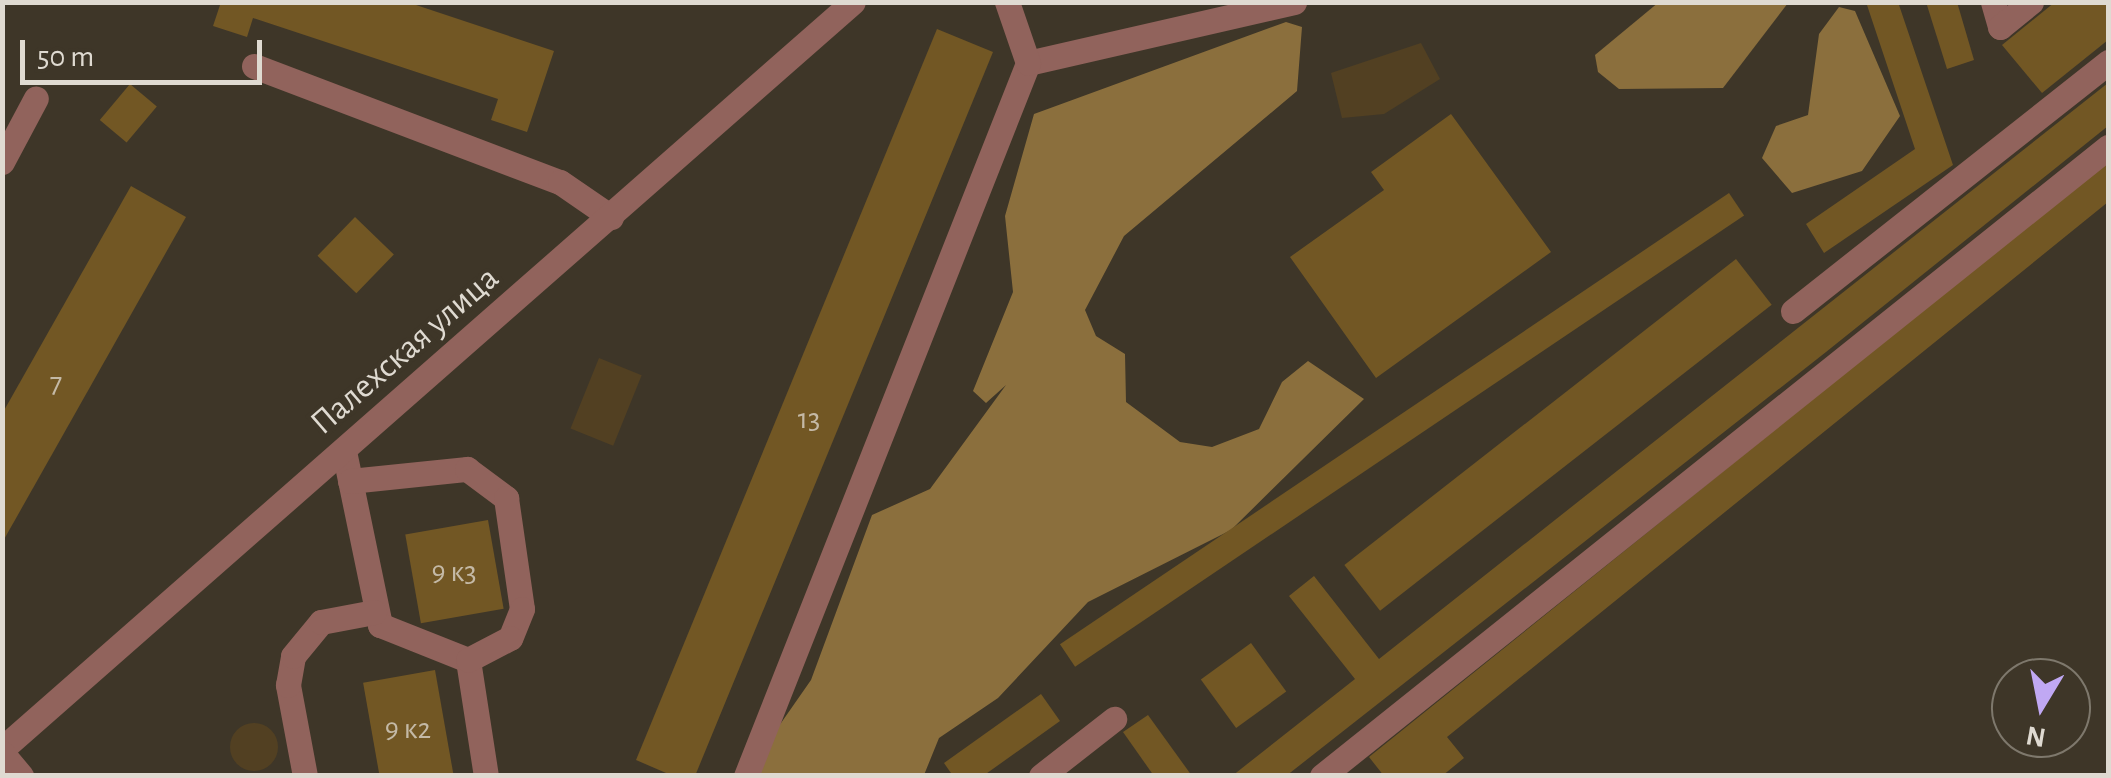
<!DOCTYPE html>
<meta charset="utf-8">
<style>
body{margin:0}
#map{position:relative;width:2111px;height:778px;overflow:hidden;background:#3e3628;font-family:"Alegreya Sans",sans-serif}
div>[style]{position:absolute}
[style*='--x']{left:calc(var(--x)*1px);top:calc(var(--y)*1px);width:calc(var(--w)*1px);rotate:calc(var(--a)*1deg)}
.green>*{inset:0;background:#524022;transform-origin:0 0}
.round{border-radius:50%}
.forest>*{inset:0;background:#8b6f3d}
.building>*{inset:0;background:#725724;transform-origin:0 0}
.minor>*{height:25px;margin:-12.5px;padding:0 12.5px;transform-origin:12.5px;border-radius:12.5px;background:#91635c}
span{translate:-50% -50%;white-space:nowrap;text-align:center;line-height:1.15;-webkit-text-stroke:8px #3e3628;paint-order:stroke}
.number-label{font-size:30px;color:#c4b9a6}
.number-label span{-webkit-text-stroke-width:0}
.street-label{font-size:35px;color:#dfdad1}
.frame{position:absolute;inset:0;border:5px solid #dfdad1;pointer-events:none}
.north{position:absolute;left:1991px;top:658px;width:100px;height:100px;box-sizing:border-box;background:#3e3628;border:2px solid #7e786c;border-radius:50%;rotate:190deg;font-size:28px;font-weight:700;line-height:40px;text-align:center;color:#dfdad1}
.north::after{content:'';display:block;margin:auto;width:35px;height:45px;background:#c0a8f3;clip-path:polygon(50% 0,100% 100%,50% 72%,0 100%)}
.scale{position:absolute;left:20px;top:40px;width:242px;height:45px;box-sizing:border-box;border:5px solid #dfdad1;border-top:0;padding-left:12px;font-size:30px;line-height:35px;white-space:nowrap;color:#dfdad1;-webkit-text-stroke:8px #3e3628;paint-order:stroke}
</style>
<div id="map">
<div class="green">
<div style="clip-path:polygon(1421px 43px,1440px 79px,1384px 114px,1342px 118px,1331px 73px)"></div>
<div style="left:599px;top:358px;width:46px;height:76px;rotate:22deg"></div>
<div class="round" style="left:230px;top:723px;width:48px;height:48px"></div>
</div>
<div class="forest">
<div style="clip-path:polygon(1659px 2px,1788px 2px,1788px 3px,1723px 88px,1619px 89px,1598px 72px,1595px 55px)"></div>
<div style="clip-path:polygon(1839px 7px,1855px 11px,1900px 116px,1862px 171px,1792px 193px,1762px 158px,1776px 126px,1808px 115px,1819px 34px)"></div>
<div style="clip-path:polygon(1286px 22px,1302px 27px,1297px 91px,1124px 236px,1085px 310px,1096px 336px,1125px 354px,1126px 402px,1180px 442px,1212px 447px,1259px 429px,1282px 382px,1308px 361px,1364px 399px,1231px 530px,1088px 602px,998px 698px,939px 738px,924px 775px,744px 776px,811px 680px,872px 515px,930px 489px,1006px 385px,986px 403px,973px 391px,1013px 292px,1005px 216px,1034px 114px)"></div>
</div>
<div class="building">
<div style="clip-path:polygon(221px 2px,407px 2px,554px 51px,527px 132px,491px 120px,498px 99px,253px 18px,247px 37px,213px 26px)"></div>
<div style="clip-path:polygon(1866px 2px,1898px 2px,1953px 165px,1824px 253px,1806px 224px,1915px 149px)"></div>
<div style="clip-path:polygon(1926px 2px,1957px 2px,1974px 60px,1947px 69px)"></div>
<div style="clip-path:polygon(2055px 2px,2108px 2px,2108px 40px,2042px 93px,2002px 45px)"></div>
<div style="clip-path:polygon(937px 29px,993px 52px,695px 776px,673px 776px,636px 760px)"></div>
<div style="clip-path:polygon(2108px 83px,2108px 126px,1826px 352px,1286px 776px,1232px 776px,1355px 679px,1289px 596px,1314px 576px,1379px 659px)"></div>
<div style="left:130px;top:84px;width:35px;height:47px;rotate:40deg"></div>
<div style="clip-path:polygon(1451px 114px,1551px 252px,1376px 378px,1290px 257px,1384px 190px,1371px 172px)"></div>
<div style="clip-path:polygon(2108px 161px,2108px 202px,1447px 737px,1464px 758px,1442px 776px,1384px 776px,1369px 757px)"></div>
<div style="clip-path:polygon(131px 186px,186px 217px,2px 543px,2px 414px)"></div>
<div style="left:1729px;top:193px;width:27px;height:807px;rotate:56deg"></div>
<div style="left:355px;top:217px;width:54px;height:54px;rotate:44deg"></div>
<div style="left:1736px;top:259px;width:58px;height:497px;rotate:52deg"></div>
<div style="left:488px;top:520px;width:90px;height:84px;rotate:80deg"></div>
<div style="left:1251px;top:643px;width:60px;height:62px;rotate:54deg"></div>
<div style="left:435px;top:670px;width:108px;height:73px;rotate:80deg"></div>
<div style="clip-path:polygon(1041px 694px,1060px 721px,983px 776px,953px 776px,944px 763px)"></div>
<div style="clip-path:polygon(1148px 715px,1192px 776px,1154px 776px,1123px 732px)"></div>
</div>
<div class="minor">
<div style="--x:1993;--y:2;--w:26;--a:74"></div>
<div style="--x:2000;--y:27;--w:40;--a:-39"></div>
<div style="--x:1028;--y:63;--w:273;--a:-12.9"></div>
<div style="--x:254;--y:66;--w:327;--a:20.8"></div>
<div style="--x:560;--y:182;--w:62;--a:34.5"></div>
<div style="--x:2;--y:162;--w:72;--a:-62"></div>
<div style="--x:1793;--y:311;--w:402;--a:-38.3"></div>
<div style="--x:344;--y:451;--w:178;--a:78.3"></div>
<div style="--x:380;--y:625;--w:95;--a:21.7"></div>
<div style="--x:468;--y:660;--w:117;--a:81.2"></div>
<div style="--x:350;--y:481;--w:118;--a:-5.9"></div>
<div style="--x:467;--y:469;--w:49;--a:36.6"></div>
<div style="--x:506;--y:498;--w:112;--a:81.8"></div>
<div style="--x:522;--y:609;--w:31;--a:112"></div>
<div style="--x:510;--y:638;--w:47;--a:152.4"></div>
<div style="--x:2;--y:749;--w:1132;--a:-41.28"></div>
<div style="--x:2;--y:753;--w:30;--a:50"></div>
<div style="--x:305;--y:776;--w:93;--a:-100.6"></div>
<div style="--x:288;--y:685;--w:29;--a:-80"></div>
<div style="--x:293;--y:656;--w:44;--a:-50.5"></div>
<div style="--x:321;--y:622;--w:54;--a:-10.7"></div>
<div style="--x:746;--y:776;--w:767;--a:-68.42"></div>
<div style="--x:1028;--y:63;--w:65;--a:-109"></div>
<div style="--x:1041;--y:776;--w:93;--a:-38"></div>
<div style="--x:1322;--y:776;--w:1007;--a:-38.67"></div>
</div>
<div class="number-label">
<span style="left:56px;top:383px">7</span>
<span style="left:809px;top:419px">13</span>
<span style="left:454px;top:572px">9 к3</span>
<span style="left:408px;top:729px">9 к2</span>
</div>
<div class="street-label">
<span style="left:405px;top:351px;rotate:-41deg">Палехская улица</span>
</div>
<div class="frame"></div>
<div class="north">N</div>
<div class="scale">50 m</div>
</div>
